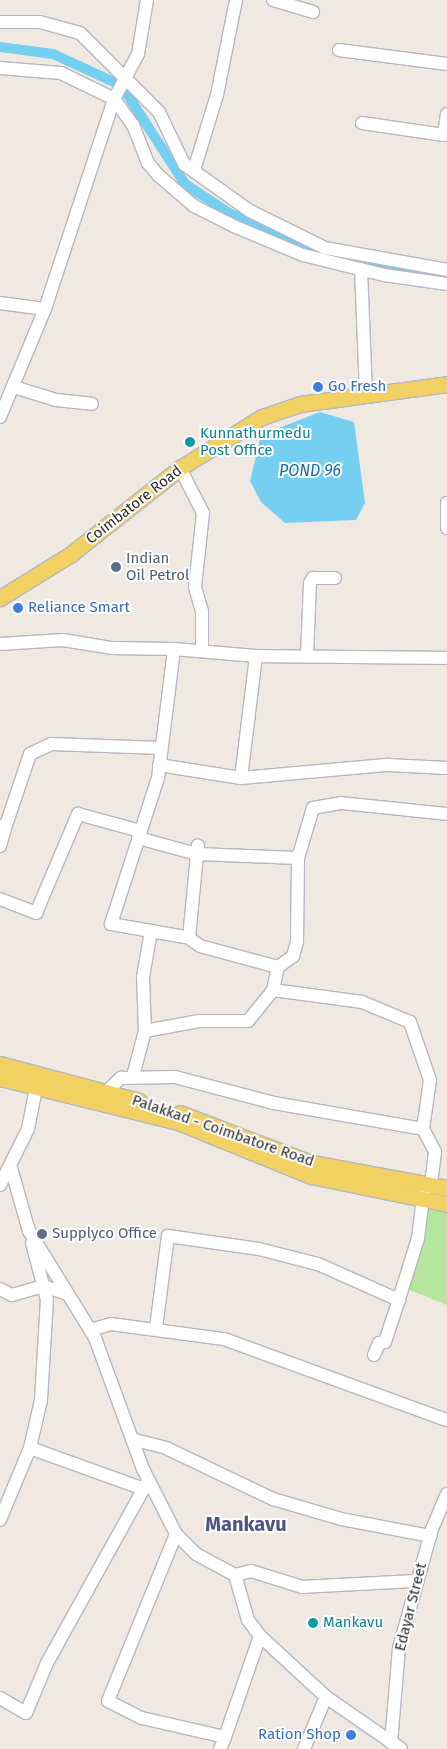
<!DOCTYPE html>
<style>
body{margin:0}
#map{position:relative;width:447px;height:1749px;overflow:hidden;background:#efe9e1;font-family:"Fira Sans",sans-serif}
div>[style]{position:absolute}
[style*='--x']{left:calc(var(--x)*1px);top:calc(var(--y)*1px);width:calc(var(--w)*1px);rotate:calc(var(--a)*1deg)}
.green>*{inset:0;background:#b6e59e}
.water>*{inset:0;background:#75cff0}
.canal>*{height:10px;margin:-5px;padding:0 5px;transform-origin:5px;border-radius:5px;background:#75cff0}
.roads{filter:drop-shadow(1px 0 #b4b7c1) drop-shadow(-1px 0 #b4b7c1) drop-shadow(0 1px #b4b7c1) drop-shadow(0 -1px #b4b7c1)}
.minor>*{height:12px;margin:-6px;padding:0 6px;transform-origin:6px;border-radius:6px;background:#fff}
.major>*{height:15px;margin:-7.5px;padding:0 7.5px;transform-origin:7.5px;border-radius:7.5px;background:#f2d163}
.dots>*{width:14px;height:14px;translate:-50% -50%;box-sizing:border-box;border:2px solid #fff;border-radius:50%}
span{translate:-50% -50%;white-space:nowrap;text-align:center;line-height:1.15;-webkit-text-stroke:4px #fff;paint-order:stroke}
.shop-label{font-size:15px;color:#366cbe}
.left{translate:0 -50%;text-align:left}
.right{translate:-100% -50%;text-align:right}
.culture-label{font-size:15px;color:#0d838f}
.street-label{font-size:15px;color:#2e2e2e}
.service-label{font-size:15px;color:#4e5e75}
.water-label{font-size:16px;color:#0d6fa3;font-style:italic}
.district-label{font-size:20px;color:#4d5680;font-weight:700}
</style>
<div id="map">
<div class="green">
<div style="clip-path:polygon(429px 1203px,447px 1207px,447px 1305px,407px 1289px)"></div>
</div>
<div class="water">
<div style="clip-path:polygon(320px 412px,354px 422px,365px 503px,356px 520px,285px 523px,261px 502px,250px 481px,261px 435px)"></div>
</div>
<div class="canal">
<div style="--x:0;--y:47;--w:53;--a:7.5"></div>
<div style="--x:53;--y:54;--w:67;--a:24.7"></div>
<div style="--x:125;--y:91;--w:111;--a:57.2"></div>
<div style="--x:185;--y:184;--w:53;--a:33.4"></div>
<div style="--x:229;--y:213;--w:109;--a:22.6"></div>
<div style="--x:330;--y:255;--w:109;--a:9.5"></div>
</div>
<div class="roads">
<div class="minor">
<div style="--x:273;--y:0;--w:42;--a:16.7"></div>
<div style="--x:0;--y:22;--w:40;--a:0"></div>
<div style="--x:40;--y:22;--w:41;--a:15.4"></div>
<div style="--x:80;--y:33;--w:112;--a:45"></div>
<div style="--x:159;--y:112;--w:58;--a:64.3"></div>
<div style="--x:184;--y:164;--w:81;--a:35.5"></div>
<div style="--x:250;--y:211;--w:84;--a:26.3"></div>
<div style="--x:325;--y:248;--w:124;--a:10.2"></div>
<div style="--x:339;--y:50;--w:109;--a:7.4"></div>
<div style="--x:0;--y:68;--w:61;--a:4.7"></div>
<div style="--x:61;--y:73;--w:59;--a:26.1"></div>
<div style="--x:114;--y:99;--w:32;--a:54"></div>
<div style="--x:133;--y:125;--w:41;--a:68.5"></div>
<div style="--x:148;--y:163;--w:16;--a:50"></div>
<div style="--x:158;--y:175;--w:48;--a:40.7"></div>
<div style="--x:194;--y:206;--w:47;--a:26.6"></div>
<div style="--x:236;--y:227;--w:73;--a:22.7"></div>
<div style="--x:303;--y:255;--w:83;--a:13.9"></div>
<div style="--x:384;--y:275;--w:64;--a:8.1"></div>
<div style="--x:362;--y:123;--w:83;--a:8.3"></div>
<div style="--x:444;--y:135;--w:21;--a:-82"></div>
<div style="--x:194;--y:170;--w:78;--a:-73"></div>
<div style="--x:217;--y:95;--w:97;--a:-78.7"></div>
<div style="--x:361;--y:269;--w:125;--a:87.7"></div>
<div style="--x:0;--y:303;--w:45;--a:7.6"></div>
<div style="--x:14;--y:387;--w:44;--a:17.2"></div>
<div style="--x:56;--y:400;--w:36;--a:6"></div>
<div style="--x:0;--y:417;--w:117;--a:-67.4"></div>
<div style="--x:45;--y:309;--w:221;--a:-71.8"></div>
<div style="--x:114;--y:99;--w:51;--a:-61.9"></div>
<div style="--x:138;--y:54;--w:55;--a:-80.5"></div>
<div style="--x:180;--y:468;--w:51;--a:62.9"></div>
<div style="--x:203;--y:513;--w:74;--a:96.2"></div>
<div style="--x:195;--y:587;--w:25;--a:74"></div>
<div style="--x:202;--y:611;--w:38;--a:90"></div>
<div style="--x:447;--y:503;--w:25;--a:90"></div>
<div style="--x:0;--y:644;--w:63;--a:-3.6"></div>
<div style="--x:63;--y:640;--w:50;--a:9.3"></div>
<div style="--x:112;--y:648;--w:62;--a:0.9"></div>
<div style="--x:307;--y:655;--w:72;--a:-87.6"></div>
<div style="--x:310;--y:583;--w:6;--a:-59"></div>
<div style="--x:313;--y:578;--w:22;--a:0"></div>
<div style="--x:159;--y:765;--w:83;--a:9"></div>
<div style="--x:241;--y:778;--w:148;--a:-5.1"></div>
<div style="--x:388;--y:765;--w:59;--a:2.9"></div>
<div style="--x:241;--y:778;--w:123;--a:-83"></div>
<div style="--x:0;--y:826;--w:5;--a:22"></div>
<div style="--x:5;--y:828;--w:78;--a:-71.3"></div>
<div style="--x:30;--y:754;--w:23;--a:-25"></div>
<div style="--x:51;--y:744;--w:110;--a:2.1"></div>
<div style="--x:138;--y:838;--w:61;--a:15.2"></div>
<div style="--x:197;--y:854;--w:101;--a:2.3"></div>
<div style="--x:0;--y:846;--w:19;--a:-74"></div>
<div style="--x:0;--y:899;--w:39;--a:21"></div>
<div style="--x:36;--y:913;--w:108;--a:-67"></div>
<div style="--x:78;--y:814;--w:64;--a:15.3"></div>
<div style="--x:151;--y:931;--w:41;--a:-170.1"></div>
<div style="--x:111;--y:924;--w:153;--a:-72.2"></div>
<div style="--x:158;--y:778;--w:130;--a:-82.9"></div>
<div style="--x:174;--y:649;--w:82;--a:4.9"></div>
<div style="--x:256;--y:656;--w:191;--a:0.6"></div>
<div style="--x:189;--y:938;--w:14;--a:36"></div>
<div style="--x:200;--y:946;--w:81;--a:15.1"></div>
<div style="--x:273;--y:990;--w:24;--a:-78"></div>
<div style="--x:278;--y:967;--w:19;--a:-36"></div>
<div style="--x:293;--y:956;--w:15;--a:-74"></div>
<div style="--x:297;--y:942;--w:84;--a:-89.3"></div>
<div style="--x:298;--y:858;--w:52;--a:-73.3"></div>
<div style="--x:313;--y:808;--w:28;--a:-10"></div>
<div style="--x:341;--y:803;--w:107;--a:5.9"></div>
<div style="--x:145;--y:1031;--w:54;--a:-92.1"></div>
<div style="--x:143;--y:977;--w:47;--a:-80.1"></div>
<div style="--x:151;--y:931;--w:39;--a:10"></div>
<div style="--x:189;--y:938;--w:93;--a:-84.5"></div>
<div style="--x:133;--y:1076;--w:47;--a:-75.1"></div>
<div style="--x:145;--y:1031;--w:55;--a:-10.5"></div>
<div style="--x:199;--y:1021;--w:49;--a:0"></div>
<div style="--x:248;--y:1021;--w:40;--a:-51"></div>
<div style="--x:273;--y:990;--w:90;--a:7.7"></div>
<div style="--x:362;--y:1002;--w:52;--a:22.6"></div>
<div style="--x:410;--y:1022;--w:61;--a:71"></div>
<div style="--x:430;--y:1080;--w:49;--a:98.1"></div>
<div style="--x:101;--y:1097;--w:28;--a:-44"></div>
<div style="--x:121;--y:1078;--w:54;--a:-1.1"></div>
<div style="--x:175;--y:1077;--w:102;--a:14.7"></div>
<div style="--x:274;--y:1103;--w:151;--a:9.9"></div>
<div style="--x:423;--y:1129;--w:26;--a:62"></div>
<div style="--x:435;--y:1152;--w:34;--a:97"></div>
<div style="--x:11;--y:1168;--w:66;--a:74.1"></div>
<div style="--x:29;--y:1231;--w:126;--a:58.3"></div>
<div style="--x:95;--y:1338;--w:140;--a:69.9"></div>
<div style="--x:143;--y:1469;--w:73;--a:63.1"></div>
<div style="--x:176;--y:1534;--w:28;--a:45"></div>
<div style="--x:196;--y:1554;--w:44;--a:28.3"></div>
<div style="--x:235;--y:1575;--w:47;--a:73.9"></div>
<div style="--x:248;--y:1620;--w:20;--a:53"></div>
<div style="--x:260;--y:1636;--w:90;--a:42.7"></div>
<div style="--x:326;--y:1697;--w:91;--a:34.7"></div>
<div style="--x:0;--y:1185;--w:63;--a:-63.4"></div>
<div style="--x:28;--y:1129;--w:52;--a:-78.9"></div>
<div style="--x:0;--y:1289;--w:13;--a:27"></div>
<div style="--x:12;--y:1295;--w:32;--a:-16"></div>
<div style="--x:43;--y:1286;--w:26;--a:18"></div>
<div style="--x:156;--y:1328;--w:93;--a:-82.6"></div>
<div style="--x:168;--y:1236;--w:92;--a:8.1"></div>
<div style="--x:259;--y:1249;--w:61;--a:14.3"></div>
<div style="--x:318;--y:1264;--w:89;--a:24"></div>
<div style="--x:90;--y:1330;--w:22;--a:-16"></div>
<div style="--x:111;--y:1324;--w:114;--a:7.6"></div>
<div style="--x:224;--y:1339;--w:237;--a:20"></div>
<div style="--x:374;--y:1355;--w:13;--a:-67"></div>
<div style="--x:379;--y:1343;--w:6;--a:-9"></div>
<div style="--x:385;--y:1342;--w:25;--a:-72"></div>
<div style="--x:393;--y:1318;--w:84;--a:-72.6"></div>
<div style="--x:418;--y:1238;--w:49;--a:-83"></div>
<div style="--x:135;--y:1440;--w:32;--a:14"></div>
<div style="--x:166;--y:1448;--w:119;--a:25.5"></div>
<div style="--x:273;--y:1499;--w:71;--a:16.4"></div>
<div style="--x:341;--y:1519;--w:91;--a:10.8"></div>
<div style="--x:30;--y:1448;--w:121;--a:19.8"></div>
<div style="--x:0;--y:1520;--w:78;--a:-67.4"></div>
<div style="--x:30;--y:1448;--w:49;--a:-77.1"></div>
<div style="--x:41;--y:1400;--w:100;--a:-86.6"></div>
<div style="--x:47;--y:1300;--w:59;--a:-104.7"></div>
<div style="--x:176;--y:1534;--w:180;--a:112.2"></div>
<div style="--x:108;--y:1701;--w:38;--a:27"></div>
<div style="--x:142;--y:1718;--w:85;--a:12.9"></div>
<div style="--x:225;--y:1737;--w:107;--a:-70.9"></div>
<div style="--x:235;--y:1575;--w:16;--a:-14"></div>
<div style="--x:251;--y:1571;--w:53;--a:17.4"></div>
<div style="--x:302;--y:1587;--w:116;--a:-3"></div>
<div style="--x:0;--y:1698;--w:30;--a:30"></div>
<div style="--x:26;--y:1713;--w:54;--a:-67.2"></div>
<div style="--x:47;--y:1663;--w:208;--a:-61"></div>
<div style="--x:391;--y:1743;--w:95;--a:-85.2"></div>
<div style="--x:399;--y:1648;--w:123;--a:-74.5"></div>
<div style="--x:432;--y:1529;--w:38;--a:-67"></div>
<div style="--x:220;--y:1749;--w:13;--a:-67"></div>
<div style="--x:304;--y:1749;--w:56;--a:-67.1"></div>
</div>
<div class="major">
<div style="--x:0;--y:598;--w:84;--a:-31.8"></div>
<div style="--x:71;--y:554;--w:139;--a:-38.3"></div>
<div style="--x:180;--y:468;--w:97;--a:-31.9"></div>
<div style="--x:262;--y:417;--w:40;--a:-18.9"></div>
<div style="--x:300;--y:404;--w:148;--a:-7.7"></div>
<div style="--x:0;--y:1064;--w:144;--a:14.9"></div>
<div style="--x:0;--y:1078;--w:183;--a:13.9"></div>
<div style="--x:178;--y:1122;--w:144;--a:22.1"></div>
<div style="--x:311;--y:1176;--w:139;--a:11.6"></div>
<div style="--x:180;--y:1113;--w:137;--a:20.9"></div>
<div style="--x:308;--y:1162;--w:141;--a:10.6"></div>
</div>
</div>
<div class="dots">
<div style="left:318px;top:387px;background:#3f7fe0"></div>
<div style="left:190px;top:442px;background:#0f9aa8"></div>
<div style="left:116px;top:567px;background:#5c6f8a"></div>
<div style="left:18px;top:608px;background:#3f7fe0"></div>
<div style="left:42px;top:1234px;background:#5c6f8a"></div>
<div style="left:313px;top:1623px;background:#0f9aa8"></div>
<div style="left:351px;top:1735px;background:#3f7fe0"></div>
</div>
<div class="shop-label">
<span class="left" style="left:328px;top:387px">Go Fresh</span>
<span class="left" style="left:28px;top:608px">Reliance Smart</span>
<span class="right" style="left:341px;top:1735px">Ration Shop</span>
</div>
<div class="culture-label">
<span class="left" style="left:200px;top:442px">Kunnathurmedu<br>Post Office</span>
<span class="left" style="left:323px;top:1623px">Mankavu</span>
</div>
<div class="street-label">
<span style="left:134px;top:505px;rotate:-38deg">Coimbatore Road</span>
<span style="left:223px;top:1131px;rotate:19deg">Palakkad - Coimbatore Road</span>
<span style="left:411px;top:1607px;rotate:-76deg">Edayar Street</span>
</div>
<div class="service-label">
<span class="left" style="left:126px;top:567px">Indian<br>Oil Petrol</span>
<span class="left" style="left:52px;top:1234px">Supplyco Office</span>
</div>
<div class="water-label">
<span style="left:310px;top:471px">POND 96</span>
</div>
<div class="district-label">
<span style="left:246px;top:1524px">Mankavu</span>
</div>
</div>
